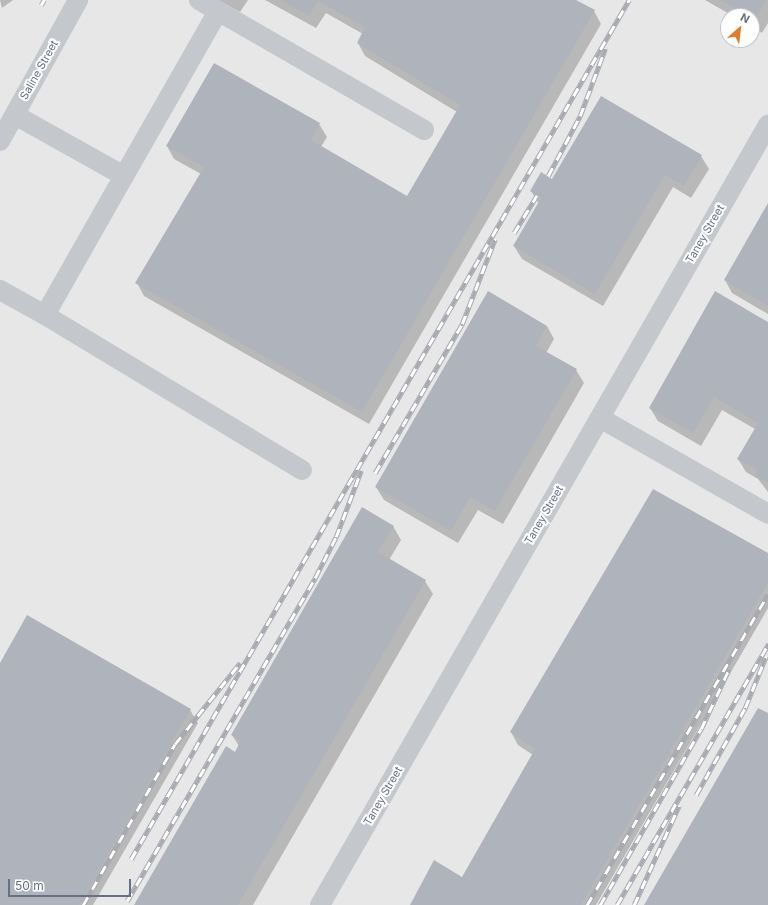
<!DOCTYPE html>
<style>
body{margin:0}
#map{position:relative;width:768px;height:905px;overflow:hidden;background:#f6f7f4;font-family:Inter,sans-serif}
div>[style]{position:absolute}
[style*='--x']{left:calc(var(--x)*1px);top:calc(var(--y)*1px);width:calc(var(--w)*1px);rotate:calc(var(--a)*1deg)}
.built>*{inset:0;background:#e7e7e7}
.shadow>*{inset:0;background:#0003}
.building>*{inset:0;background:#afb4bc}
.minor>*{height:20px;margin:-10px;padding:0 10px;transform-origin:10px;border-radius:10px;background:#c4c7cb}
.rail>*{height:4.5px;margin-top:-2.25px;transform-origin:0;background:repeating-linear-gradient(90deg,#fff 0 9px,#a7aab1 0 18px);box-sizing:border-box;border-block:1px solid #a7aab1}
span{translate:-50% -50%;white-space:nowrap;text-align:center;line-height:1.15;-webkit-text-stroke:4px #fff;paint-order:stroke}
.street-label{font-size:11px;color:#667085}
.north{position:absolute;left:720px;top:8px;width:40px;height:40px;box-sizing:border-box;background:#fff;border:1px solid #c2c6ce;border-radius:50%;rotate:28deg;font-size:11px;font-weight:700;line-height:16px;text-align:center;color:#667085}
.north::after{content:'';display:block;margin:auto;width:14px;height:18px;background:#e47b27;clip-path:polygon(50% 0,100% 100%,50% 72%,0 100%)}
.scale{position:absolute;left:8px;top:879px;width:123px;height:18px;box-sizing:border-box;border:2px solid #667085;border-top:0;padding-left:5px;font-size:12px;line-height:14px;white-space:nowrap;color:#667085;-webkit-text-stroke:3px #fff;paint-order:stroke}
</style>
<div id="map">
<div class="built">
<div style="clip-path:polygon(evenodd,0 0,768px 0,768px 905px,0 905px,0 0,728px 16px,752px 16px,752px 40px,728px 40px,728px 16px)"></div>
</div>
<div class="shadow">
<div style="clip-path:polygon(0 0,13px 0,2px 8px)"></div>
<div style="clip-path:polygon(218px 0,248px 0,240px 12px)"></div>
<div style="clip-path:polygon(265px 0,574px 0,594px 11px,601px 24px,369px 424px,144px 296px,137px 283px,201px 174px,174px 159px,167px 146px,319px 124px,327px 137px,321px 147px,407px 197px,457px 112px,365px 56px,358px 43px,363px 34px,326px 13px,316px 28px)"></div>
<div style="clip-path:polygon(705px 0,768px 0,768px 23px,762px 33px,752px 27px,752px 16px,733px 16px)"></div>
<div style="clip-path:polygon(701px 156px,709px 169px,691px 198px,673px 187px,603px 306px,522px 259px,514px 246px,539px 204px,531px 191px,553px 180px)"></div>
<div style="clip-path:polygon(768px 205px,768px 314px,732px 293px,725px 280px)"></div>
<div style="clip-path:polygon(768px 323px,768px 492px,758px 479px,746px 472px,738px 459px,755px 429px,722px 410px,701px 446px,658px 421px,650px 408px)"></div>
<div style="clip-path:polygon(547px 326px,554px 339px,546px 353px,576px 370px,584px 383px,503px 524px,478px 510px,458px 543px,384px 500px,376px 487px)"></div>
<div style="clip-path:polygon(393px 526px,401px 540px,389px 560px,425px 581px,433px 594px,253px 905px,135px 905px,239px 746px,232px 735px)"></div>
<div style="clip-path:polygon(768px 554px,768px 608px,596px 905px,411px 905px,463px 878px,533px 755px,518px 745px,511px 732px)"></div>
<div style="clip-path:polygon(0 665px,190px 710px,198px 723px,93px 905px,0 905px)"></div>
</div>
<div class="building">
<div style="clip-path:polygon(280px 0,576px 0,595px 10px,362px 412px,135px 283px,204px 167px,166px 146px,214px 63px,320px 123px,311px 140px,407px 196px,460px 105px,357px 43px,365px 27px,318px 1px,309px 16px)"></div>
<div style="clip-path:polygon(720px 0,766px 0,755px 20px)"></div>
<div style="clip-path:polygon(601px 96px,702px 155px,684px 186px,665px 175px,595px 294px,513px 246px,541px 198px,530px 191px,541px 172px,552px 179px)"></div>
<div style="clip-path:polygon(768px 203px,768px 306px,724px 280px)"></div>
<div style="clip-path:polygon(488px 291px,547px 326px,536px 346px,577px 369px,495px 511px,470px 497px,451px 531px,375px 487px)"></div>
<div style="clip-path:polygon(715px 291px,768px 322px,768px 483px,755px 476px,758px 470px,737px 459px,758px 423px,714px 397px,693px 433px,649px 408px)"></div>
<div style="clip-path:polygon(653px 489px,768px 553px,768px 583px,581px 905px,410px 905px,434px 860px,462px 877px,535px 749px,510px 732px)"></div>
<div style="clip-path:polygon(362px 507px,394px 526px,378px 552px,426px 580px,238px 905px,134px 905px,226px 746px,235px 752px,241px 740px,231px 735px)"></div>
<div style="clip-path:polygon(27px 615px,191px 709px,79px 905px,0 905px,0 663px)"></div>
<div style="clip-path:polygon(758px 708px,768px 713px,768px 905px,644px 905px)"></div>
</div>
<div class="minor">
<div style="--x:218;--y:11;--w:238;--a:30"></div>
<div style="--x:15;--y:115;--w:125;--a:29.2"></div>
<div style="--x:124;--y:176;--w:190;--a:-60.3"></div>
<div style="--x:218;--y:11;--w:22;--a:-150"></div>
<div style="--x:0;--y:141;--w:161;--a:-61"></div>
<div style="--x:0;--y:290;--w:51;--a:29.1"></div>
<div style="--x:45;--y:315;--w:160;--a:-60.4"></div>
<div style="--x:45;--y:315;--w:300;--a:31.1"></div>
<div style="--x:600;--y:418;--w:193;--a:29.7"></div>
<div style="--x:320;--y:905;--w:900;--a:-60.13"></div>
</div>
<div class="rail">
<div style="--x:41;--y:5;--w:6;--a:-59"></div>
<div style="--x:548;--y:176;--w:68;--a:-61.9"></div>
<div style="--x:580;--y:116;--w:72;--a:-69.5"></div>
<div style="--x:514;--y:233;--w:44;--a:-58.8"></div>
<div style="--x:375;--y:473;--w:173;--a:-59.7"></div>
<div style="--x:462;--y:324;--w:91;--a:-68.8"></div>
<div style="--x:696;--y:795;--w:100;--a:-60.6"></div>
<div style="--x:745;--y:708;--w:56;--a:-68"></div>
<div style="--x:131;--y:859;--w:993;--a:-59.9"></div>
<div style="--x:127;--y:901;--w:374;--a:-59.8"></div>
<div style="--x:315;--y:578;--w:46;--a:-62.9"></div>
<div style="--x:336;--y:537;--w:71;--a:-69.3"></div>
<div style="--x:83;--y:905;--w:185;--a:-60.3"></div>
<div style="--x:175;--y:744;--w:104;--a:-51.3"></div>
<div style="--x:587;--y:905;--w:360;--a:-59.8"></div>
<div style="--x:600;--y:905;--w:203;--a:-60.2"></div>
<div style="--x:701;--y:729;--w:66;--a:-65"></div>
<div style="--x:617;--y:905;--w:302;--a:-59.9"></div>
<div style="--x:634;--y:905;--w:109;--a:-65.6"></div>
</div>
<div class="street-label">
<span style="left:39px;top:70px;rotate:-61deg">Saline Street</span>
<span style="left:705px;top:234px;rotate:-60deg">Taney Street</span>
<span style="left:544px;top:515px;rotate:-60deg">Taney Street</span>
<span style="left:383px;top:796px;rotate:-60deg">Taney Street</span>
</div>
<div class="north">N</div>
<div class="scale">50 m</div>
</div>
